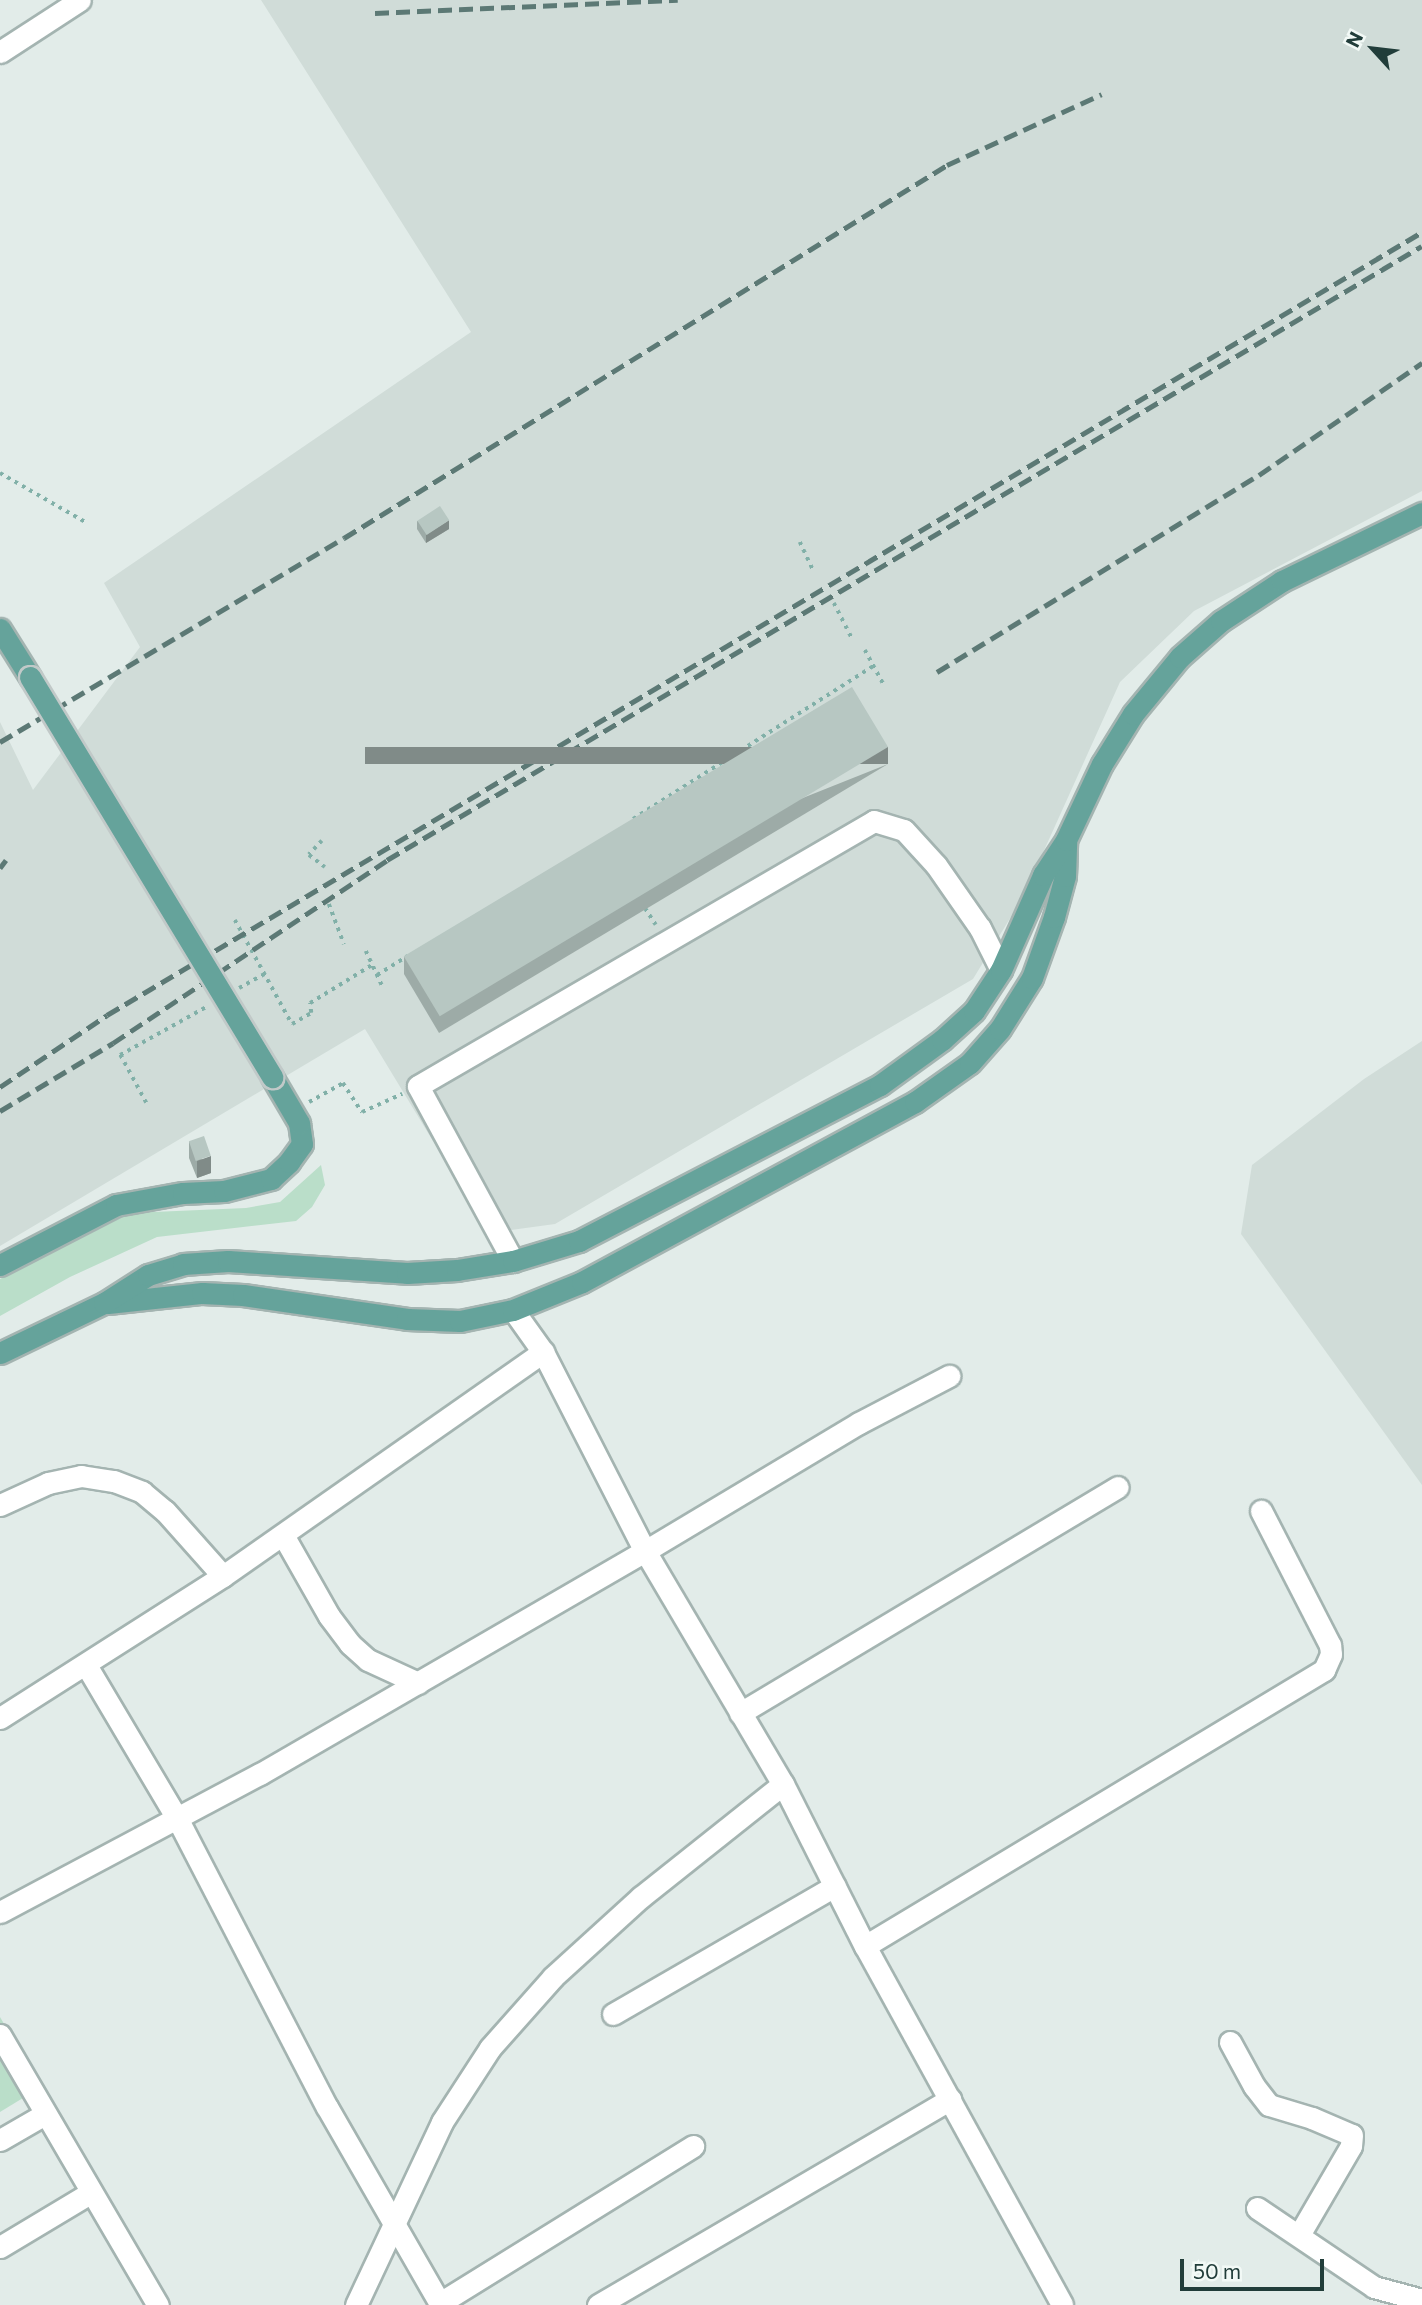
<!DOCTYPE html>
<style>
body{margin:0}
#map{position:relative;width:1422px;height:2305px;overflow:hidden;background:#e2ece9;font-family:Commissioner,sans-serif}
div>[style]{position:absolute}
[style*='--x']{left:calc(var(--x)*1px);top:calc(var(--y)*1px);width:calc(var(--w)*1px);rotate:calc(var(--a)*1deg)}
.built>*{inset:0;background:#d0dcd8}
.green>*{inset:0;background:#badec9}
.path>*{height:3.5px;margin-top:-1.75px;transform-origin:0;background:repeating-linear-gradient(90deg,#81b0a8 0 3.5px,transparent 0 8.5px)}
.roads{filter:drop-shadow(2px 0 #a4b4b1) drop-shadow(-2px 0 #a4b4b1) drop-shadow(0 2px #a4b4b1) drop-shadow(0 -2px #a4b4b1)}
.minor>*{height:21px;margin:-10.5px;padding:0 10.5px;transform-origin:10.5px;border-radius:10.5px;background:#fff}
.major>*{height:21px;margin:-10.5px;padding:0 10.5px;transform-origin:10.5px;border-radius:10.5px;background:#65a39b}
.rail>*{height:5px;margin-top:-2.5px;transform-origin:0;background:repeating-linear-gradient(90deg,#5c7975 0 14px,transparent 0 21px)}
.bridges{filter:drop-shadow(2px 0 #c1c9c8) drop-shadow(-2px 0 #c1c9c8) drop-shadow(0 2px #c1c9c8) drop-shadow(0 -2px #c1c9c8)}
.major-bridge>*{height:21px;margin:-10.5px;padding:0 10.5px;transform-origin:10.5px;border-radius:10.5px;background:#65a39b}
.wall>*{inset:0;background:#9daba7}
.shaded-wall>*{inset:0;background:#808b88;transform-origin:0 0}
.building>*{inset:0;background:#b7c7c2;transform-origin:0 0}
span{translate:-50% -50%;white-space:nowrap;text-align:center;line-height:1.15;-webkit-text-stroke:6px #f2f9f6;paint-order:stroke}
.north{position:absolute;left:1338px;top:14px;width:70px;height:70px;-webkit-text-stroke:5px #f2f9f6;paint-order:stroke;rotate:297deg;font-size:19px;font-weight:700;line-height:28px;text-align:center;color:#213d3a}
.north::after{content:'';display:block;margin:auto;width:24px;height:32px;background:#213d3a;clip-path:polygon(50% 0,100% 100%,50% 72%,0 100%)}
.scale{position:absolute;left:1180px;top:2259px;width:144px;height:32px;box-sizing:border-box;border:4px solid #213d3a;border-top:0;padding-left:9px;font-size:21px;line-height:24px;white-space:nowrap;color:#213d3a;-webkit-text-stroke:5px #f2f9f6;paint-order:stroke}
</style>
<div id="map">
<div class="built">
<div style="clip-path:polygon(261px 0,1422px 0,1422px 491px,1194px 611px,1120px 682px,1023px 897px,973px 979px,555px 1224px,511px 1230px,473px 1207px,365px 1029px,0 1246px,0 722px,33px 790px,140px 647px,104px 583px,471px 332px)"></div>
<div style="clip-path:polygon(1422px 1041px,1422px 1485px,1241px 1234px,1252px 1165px,1364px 1079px)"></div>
</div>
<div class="green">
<div style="clip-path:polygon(321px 1165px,325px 1185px,312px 1207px,296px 1221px,157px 1237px,70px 1277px,0 1316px,0 1279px,130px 1213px,246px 1208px,280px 1202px)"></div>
<div style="clip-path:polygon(0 2017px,41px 2087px,0 2112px)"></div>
</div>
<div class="path">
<div style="--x:0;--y:473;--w:100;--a:29.9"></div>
<div style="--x:800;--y:542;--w:33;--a:65"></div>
<div style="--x:834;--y:603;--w:38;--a:63"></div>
<div style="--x:865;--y:650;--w:42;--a:61.6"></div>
<div style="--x:633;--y:819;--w:285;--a:-32.5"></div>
<div style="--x:322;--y:841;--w:19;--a:133"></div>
<div style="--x:309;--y:855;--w:20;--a:37"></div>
<div style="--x:329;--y:904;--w:43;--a:69.4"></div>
<div style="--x:645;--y:908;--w:20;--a:57"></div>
<div style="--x:235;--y:920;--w:119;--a:61.3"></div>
<div style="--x:292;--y:1024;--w:22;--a:-30"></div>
<div style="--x:311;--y:1013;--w:10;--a:-96"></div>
<div style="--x:310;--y:1003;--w:73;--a:-31.5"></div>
<div style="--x:366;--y:951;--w:38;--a:65"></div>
<div style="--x:377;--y:975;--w:36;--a:-32"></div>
<div style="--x:239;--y:988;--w:29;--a:-29"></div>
<div style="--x:309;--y:1102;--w:39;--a:-29"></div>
<div style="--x:343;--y:1083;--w:35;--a:57"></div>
<div style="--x:362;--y:1112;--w:44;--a:-24.2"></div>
<div style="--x:146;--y:1103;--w:55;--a:-118.4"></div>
<div style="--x:120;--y:1055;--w:101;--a:-29.1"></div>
</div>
<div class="roads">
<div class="minor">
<div style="--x:0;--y:52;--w:95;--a:-33"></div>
<div style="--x:513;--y:1261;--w:199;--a:-118.5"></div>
<div style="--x:418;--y:1086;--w:527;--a:-30.16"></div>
<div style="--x:874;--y:821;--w:31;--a:17"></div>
<div style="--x:904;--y:830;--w:47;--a:47.6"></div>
<div style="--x:936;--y:865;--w:77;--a:55.1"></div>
<div style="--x:980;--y:928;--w:47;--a:63.4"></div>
<div style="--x:513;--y:1310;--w:52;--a:54.5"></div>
<div style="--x:543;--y:1352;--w:224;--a:62.9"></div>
<div style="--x:645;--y:1551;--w:271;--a:59.4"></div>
<div style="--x:783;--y:1784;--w:182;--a:63.2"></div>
<div style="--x:865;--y:1946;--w:409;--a:61.2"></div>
<div style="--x:0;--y:1505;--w:53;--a:-24.6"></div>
<div style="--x:48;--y:1483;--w:34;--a:-12"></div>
<div style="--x:81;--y:1476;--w:33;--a:9"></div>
<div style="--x:114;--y:1481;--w:30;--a:21"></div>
<div style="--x:142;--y:1492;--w:30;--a:40"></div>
<div style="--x:165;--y:1511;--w:87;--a:48.3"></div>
<div style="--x:283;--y:1535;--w:93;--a:60.4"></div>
<div style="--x:329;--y:1616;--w:35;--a:53"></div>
<div style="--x:350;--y:1644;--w:24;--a:42"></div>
<div style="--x:368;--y:1660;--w:55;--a:24.7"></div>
<div style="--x:86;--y:1665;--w:180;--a:59.3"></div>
<div style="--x:178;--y:1820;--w:323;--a:62.6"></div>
<div style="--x:327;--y:2107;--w:228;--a:60.1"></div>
<div style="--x:740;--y:1713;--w:440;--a:-30.9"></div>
<div style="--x:0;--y:1718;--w:264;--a:-32.5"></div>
<div style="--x:223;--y:1576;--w:391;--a:-35"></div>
<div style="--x:0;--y:1912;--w:294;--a:-28"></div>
<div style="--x:260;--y:1774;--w:445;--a:-30.1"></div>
<div style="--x:645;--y:1551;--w:249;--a:-30.9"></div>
<div style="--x:859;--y:1423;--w:102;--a:-27.6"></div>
<div style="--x:865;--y:1946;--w:536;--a:-31.02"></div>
<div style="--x:1324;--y:1670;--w:17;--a:-66"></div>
<div style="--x:1331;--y:1654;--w:9;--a:-96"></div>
<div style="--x:1330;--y:1645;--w:151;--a:-117.2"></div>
<div style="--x:613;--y:2014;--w:256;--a:-30"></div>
<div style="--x:0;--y:2035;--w:313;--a:59.7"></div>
<div style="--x:1230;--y:2042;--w:50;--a:61.4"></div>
<div style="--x:1254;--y:2086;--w:24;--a:52"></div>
<div style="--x:1269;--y:2105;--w:45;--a:16.8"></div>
<div style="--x:1312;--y:2118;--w:43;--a:23"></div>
<div style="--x:1352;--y:2135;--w:11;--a:95"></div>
<div style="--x:1351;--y:2146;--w:103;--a:120.3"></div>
<div style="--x:0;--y:2140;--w:52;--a:-30"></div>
<div style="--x:1257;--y:2208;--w:141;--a:34"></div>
<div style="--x:1374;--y:2287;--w:50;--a:15.2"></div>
<div style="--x:0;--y:2247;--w:105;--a:-31"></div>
<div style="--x:440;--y:2303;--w:298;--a:-31.8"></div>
<div style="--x:356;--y:2305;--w:202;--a:-64.8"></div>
<div style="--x:442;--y:2122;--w:88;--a:-57"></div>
<div style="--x:490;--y:2048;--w:95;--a:-48.4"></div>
<div style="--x:553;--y:1977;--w:119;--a:-42.3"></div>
<div style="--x:641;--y:1897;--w:181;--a:-38.5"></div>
<div style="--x:598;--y:2305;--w:408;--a:-30.3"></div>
</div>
<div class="major">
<div style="--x:0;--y:629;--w:57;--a:58"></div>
<div style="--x:0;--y:1265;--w:131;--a:-27.3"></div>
<div style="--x:116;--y:1205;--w:68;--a:-10.2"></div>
<div style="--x:183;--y:1193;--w:41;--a:-2.8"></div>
<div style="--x:224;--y:1191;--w:49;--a:-14.3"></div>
<div style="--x:271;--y:1179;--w:25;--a:-43"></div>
<div style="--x:289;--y:1162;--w:22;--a:-54"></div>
<div style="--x:302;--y:1144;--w:21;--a:-98"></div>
<div style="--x:299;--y:1123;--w:53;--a:-120.4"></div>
<div style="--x:108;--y:1303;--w:95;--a:-6.1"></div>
<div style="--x:202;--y:1293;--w:41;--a:2.8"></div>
<div style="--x:243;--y:1295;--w:166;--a:8.3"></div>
<div style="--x:407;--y:1319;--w:53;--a:2.2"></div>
<div style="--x:460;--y:1321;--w:54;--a:-11.7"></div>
<div style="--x:513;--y:1310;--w:74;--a:-22.1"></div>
<div style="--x:582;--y:1282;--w:379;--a:-28.4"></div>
<div style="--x:915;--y:1102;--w:67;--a:-35.3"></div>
<div style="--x:970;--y:1063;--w:45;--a:-48.6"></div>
<div style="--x:1000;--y:1029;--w:60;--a:-57.9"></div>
<div style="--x:1032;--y:978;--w:65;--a:-70.2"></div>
<div style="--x:1054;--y:917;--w:42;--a:-75"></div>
<div style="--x:1065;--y:876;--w:34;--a:-88"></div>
<div style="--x:0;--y:1353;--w:115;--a:-25.7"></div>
<div style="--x:104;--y:1303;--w:52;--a:-32.5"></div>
<div style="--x:148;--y:1275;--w:37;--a:-17"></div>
<div style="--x:183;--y:1264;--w:45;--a:-3.8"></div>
<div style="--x:228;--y:1261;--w:179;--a:3.8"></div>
<div style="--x:407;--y:1273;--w:50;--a:-3.4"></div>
<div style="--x:457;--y:1270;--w:57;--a:-9.1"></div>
<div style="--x:513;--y:1261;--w:69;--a:-16.9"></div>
<div style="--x:579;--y:1241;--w:339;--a:-27.4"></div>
<div style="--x:880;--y:1085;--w:77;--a:-36"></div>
<div style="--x:942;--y:1040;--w:43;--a:-42.2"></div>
<div style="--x:974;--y:1011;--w:49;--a:-56.6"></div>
<div style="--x:1001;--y:970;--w:104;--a:-66.1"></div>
<div style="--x:1043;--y:875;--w:42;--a:-56.7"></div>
<div style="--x:1066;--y:840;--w:84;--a:-64.7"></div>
<div style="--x:1102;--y:764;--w:59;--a:-58.2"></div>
<div style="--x:1133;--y:714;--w:74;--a:-50.5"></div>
<div style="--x:1180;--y:657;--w:55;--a:-41.3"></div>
<div style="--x:1221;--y:621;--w:73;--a:-33.3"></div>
<div style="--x:1282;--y:581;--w:156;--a:-25.9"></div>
</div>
</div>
<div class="rail">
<div style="--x:375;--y:13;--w:303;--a:-2.5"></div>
<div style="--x:937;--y:672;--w:377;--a:-31.5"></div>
<div style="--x:1259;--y:475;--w:198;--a:-34.5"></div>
<div style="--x:0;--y:742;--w:400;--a:-30.7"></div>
<div style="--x:344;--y:538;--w:709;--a:-31.74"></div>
<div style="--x:947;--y:165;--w:170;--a:-24.6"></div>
<div style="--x:0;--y:868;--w:10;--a:-53"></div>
<div style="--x:0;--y:1087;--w:129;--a:-33.9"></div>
<div style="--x:107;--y:1015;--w:1530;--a:-30.77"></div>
<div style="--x:0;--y:1111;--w:132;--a:-31"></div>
<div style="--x:113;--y:1043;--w:329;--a:-33.7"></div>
<div style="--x:387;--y:860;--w:1203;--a:-30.68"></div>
</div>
<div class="bridges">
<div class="major-bridge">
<div style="--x:30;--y:677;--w:468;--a:58.8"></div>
</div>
</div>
<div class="wall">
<div style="clip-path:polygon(417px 521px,449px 529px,426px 543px,417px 529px)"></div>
<div style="clip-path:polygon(888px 764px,439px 1033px,404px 974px,404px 957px)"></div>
<div style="clip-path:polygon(189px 1141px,211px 1173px,197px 1178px,189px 1158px)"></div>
</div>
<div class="shaded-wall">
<div style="clip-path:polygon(449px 520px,449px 529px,426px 543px,426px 535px)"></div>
<div style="left:888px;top:747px;width:17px;height:523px;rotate:90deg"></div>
<div style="clip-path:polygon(211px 1156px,211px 1173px,197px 1178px,197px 1161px)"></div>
</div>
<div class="building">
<div style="left:440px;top:506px;width:17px;height:27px;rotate:57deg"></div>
<div style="left:852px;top:687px;width:70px;height:523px;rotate:59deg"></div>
<div style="left:204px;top:1136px;width:21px;height:16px;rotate:71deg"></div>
</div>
<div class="north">N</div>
<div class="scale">50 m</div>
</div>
